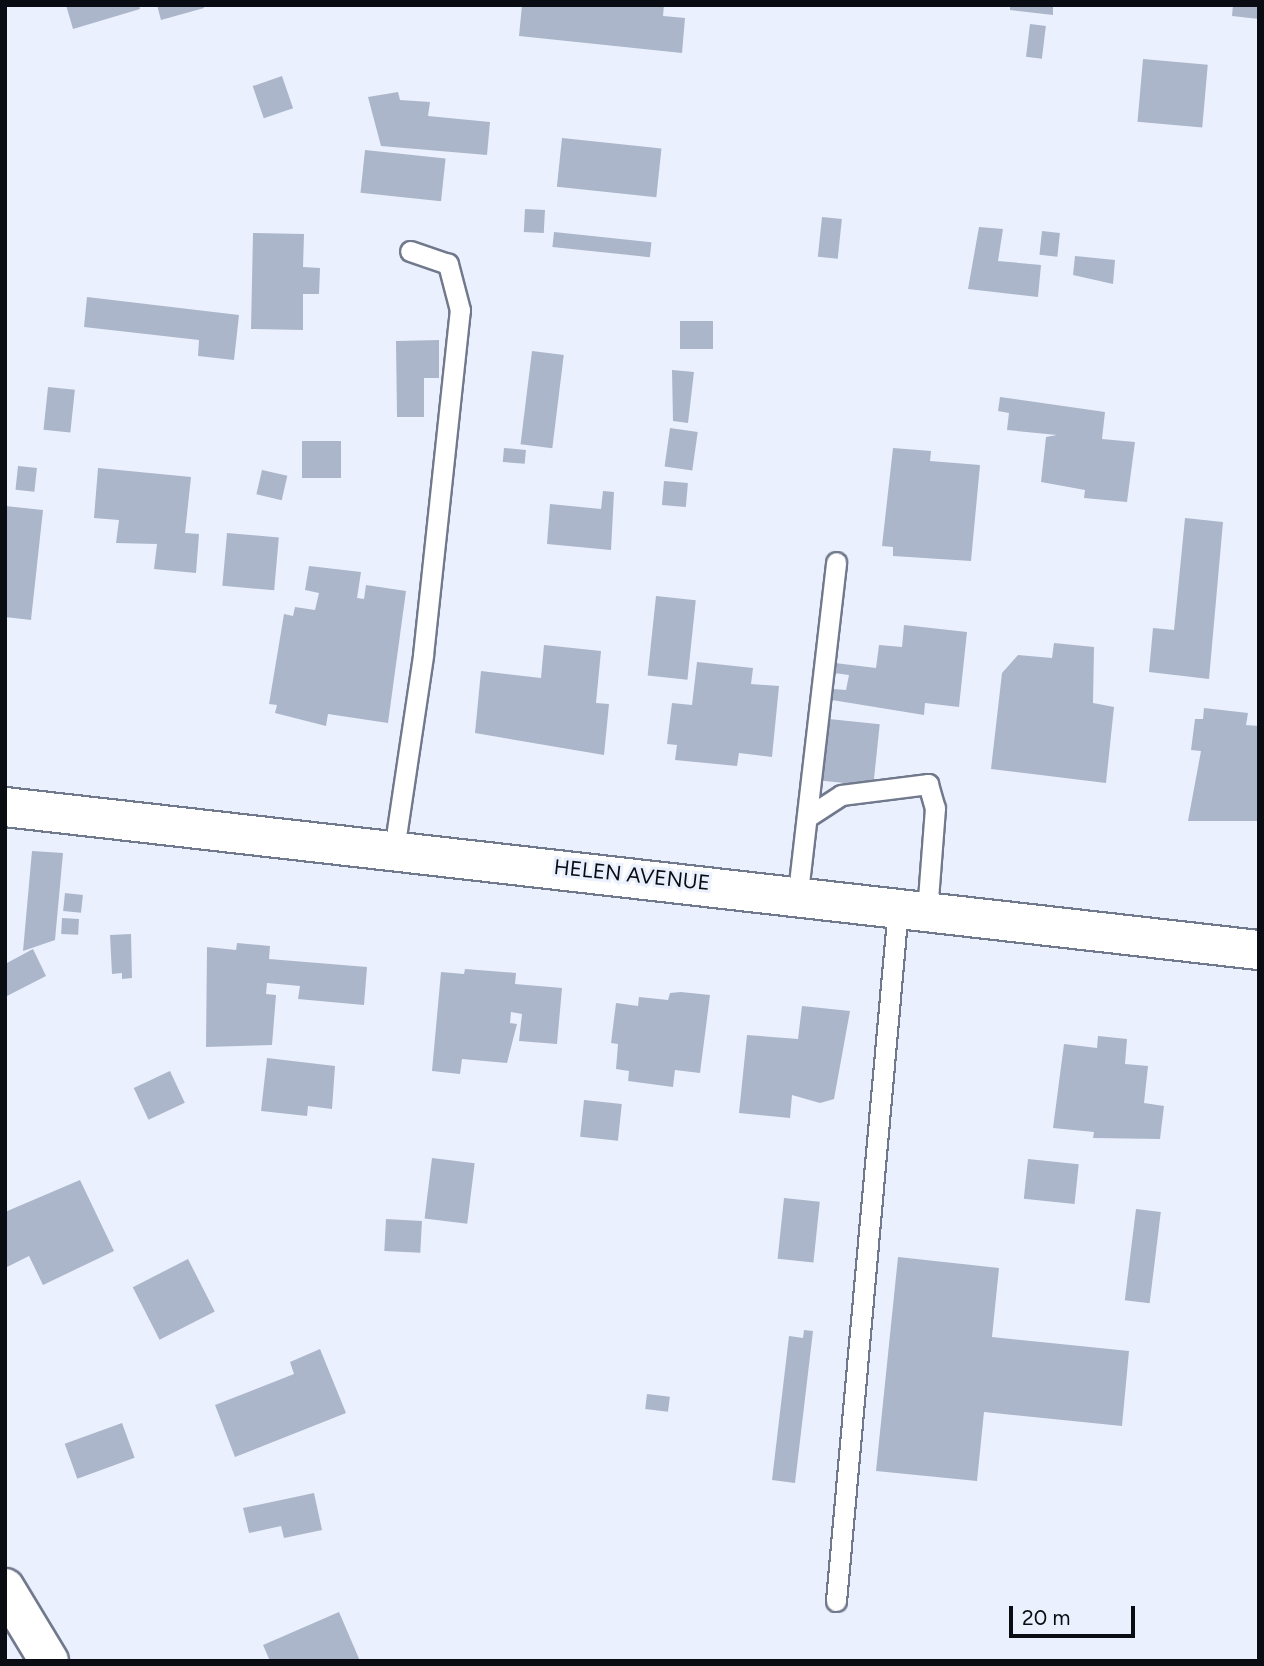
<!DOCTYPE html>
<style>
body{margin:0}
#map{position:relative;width:1264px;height:1666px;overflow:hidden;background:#eaf0fd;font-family:Figtree,sans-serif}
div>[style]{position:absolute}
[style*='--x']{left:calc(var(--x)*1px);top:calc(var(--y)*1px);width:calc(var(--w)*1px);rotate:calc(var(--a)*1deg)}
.building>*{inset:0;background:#acb6ca;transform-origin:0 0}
.roads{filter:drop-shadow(2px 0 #71798c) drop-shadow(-2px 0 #71798c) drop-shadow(0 2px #71798c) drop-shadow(0 -2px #71798c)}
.lane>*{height:19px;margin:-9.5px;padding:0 9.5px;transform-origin:9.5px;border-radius:9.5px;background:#fff}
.street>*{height:38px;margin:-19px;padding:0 19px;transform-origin:19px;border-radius:19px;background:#fff}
.primary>*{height:38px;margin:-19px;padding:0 19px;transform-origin:19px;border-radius:19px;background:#fff}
span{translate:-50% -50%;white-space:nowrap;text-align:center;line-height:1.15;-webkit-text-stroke:6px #eaf0fd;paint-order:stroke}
.street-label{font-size:21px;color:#090d13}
.frame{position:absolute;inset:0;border:7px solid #090d13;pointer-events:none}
.scale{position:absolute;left:1009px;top:1606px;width:126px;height:32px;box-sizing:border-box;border:4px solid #090d13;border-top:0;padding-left:9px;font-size:21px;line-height:24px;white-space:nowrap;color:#090d13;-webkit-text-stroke:5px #eaf0fd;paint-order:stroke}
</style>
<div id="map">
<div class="building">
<div style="clip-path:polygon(66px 5px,139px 5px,140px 9px,73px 29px)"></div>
<div style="clip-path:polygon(157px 5px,203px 5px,204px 8px,161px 20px)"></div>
<div style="clip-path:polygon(522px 5px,664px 5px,663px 16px,685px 18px,682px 53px,519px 36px)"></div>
<div style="clip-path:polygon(1010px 5px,1053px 5px,1053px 15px,1010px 10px)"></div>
<div style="clip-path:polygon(1233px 5px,1259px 5px,1259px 19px,1232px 16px)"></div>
<div style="left:1030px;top:24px;width:16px;height:33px;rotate:7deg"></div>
<div style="left:1143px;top:59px;width:65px;height:63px;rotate:5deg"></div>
<div style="left:282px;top:76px;width:34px;height:31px;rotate:71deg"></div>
<div style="clip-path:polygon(398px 92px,400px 100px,430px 102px,428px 116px,490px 122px,487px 155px,381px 146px,368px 97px)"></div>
<div style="left:562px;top:138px;width:100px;height:49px;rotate:6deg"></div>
<div style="left:365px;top:150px;width:81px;height:43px;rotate:6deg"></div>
<div style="left:525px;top:209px;width:20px;height:23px;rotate:3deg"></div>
<div style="left:822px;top:217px;width:20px;height:40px;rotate:6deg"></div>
<div style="clip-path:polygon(979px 227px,1003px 229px,998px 261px,1041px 265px,1038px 297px,968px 289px)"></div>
<div style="left:1042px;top:231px;width:18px;height:24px;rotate:6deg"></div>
<div style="left:554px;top:232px;width:98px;height:15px;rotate:6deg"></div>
<div style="clip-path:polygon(253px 233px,304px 234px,303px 267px,320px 268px,319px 294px,303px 294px,303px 330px,251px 329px)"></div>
<div style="clip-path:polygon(1075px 256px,1115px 260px,1113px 284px,1073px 275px)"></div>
<div style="clip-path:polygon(87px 297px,239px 315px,234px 360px,198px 356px,199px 340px,84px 327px)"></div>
<div style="left:680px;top:321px;width:33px;height:28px"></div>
<div style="clip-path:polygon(439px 340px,439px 378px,424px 378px,424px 417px,397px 417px,396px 341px)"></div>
<div style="left:532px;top:351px;width:32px;height:94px;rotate:7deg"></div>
<div style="clip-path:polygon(672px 370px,694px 372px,688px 423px,673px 421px)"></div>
<div style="left:48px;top:387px;width:27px;height:43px;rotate:6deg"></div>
<div style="clip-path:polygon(1000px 397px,1105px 412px,1102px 439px,1135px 442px,1127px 502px,1084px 498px,1085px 490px,1041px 482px,1046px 437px,1057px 435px,1007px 430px,1009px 413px,998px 411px)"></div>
<div style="left:670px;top:428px;width:28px;height:39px;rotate:8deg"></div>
<div style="left:302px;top:441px;width:39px;height:37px"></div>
<div style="left:504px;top:448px;width:22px;height:14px;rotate:5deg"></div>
<div style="clip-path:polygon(893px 448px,931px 451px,930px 461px,980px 465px,971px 561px,893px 556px,893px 547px,882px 546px)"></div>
<div style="left:18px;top:466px;width:19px;height:24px;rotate:6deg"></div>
<div style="clip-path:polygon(98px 468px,191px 477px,185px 533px,199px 534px,196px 573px,154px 569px,157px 544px,116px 543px,119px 520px,94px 518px)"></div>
<div style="left:262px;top:470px;width:26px;height:25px;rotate:13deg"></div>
<div style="left:664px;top:481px;width:24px;height:24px;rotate:5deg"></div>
<div style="clip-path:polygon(603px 491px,614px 492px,611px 550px,547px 544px,550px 504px,601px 509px)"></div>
<div style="clip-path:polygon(5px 506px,43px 510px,31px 620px,5px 617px)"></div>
<div style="clip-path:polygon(1185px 518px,1223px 522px,1209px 679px,1149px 672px,1153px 628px,1174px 630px)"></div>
<div style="left:227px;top:533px;width:52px;height:53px;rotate:5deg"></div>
<div style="clip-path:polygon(309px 566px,361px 572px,357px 598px,364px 599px,366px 585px,406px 591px,388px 723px,328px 714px,326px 726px,275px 713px,277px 705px,269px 704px,284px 614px,293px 616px,295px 607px,315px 610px,319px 593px,305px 590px)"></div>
<div style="left:656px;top:596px;width:40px;height:80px;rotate:6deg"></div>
<div style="clip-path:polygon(904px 625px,967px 632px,959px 707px,925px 703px,924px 715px,832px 700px,833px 689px,846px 690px,849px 675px,834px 673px,835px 663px,876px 668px,879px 645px,902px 647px)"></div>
<div style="clip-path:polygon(1054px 643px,1094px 647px,1093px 703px,1114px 707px,1106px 783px,991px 769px,1002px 673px,1018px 655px,1052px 658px)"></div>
<div style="clip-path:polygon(544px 645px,601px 651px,596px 703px,609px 704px,604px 755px,475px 733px,481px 671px,541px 678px)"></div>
<div style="clip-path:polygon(697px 662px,753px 668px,751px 684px,779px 686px,772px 757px,739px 753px,737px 766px,675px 760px,677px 745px,667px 744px,672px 703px,692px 705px)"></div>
<div style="clip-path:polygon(1204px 708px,1248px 713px,1246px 725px,1259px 726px,1259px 821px,1188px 821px,1201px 751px,1191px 750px,1195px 719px,1203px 719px)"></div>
<div style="left:829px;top:719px;width:51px;height:62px;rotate:6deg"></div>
<div style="clip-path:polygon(32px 851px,63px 853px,55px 940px,23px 951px)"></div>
<div style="left:65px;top:893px;width:18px;height:18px;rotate:6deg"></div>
<div style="left:62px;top:918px;width:17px;height:16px;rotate:3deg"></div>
<div style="clip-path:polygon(131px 934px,132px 978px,122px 979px,122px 973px,112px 974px,110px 935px)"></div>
<div style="clip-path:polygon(237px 943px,270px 946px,269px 959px,367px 967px,364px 1005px,298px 999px,300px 986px,267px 983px,266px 994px,276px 995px,272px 1045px,206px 1047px,207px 947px,236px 950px)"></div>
<div style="clip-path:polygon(33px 949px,46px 976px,5px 997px,5px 964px)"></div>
<div style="clip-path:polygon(465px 969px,516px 973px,515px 984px,562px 988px,557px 1044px,519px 1041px,522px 1014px,511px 1012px,510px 1023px,517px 1024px,507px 1063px,462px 1059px,460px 1074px,432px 1071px,441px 972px,464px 974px)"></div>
<div style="clip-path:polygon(681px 992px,710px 995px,700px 1073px,675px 1070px,673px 1087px,628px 1081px,629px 1071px,616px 1069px,618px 1044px,611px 1043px,616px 1003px,638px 1006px,639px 997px,668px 1000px,670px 993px)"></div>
<div style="clip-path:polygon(802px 1006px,850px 1011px,834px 1099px,820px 1103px,792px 1095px,790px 1118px,739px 1113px,747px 1035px,798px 1039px)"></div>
<div style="clip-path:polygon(1098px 1036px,1127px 1039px,1125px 1064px,1148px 1066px,1144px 1103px,1164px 1106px,1160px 1139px,1093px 1138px,1094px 1132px,1053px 1128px,1064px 1044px,1097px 1048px)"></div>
<div style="clip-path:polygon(267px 1058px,335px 1066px,332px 1109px,308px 1106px,307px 1116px,261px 1111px)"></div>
<div style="left:170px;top:1071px;width:35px;height:40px;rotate:65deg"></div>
<div style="left:584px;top:1100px;width:38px;height:37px;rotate:6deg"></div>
<div style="left:432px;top:1158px;width:43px;height:61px;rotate:7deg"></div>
<div style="left:1028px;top:1159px;width:51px;height:40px;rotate:6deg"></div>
<div style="clip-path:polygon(80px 1180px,114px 1251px,43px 1285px,29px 1256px,5px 1268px,5px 1212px)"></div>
<div style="left:784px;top:1198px;width:36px;height:61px;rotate:6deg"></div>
<div style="left:1136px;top:1209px;width:25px;height:92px;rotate:7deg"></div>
<div style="left:386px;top:1219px;width:36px;height:32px;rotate:3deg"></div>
<div style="clip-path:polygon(898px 1257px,999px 1268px,992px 1337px,1129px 1351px,1122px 1426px,984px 1412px,977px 1481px,876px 1471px)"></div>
<div style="left:188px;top:1259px;width:59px;height:62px;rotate:63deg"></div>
<div style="clip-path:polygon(804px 1330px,813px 1331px,795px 1483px,772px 1480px,789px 1336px,803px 1338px)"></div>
<div style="clip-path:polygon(320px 1349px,346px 1413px,235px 1457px,215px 1405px,294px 1374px,290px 1362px)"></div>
<div style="left:647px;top:1394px;width:23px;height:15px;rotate:7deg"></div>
<div style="left:122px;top:1423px;width:37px;height:61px;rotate:70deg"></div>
<div style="clip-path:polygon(314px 1493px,322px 1530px,284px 1538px,281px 1526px,249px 1533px,243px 1508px)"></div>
<div style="clip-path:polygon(339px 1612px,360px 1661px,270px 1661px,263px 1645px)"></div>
</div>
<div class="roads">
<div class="lane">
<div style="--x:809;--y:816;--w:38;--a:-33"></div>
<div style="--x:841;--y:795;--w:88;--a:-7.2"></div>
<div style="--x:928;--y:784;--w:25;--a:74"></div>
<div style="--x:935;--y:808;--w:104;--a:94.4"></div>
<div style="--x:394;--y:850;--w:197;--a:-81.5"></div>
<div style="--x:423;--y:655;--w:347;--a:-83.9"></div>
<div style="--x:460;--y:310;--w:48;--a:-104.6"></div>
<div style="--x:448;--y:264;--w:40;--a:-161.1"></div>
<div style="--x:798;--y:892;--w:332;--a:-83.4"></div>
<div style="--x:836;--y:1601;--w:696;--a:-84.89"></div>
</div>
<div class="street">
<div style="--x:5;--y:807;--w:1262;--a:6.51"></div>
</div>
<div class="primary">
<div style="--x:5;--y:1588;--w:85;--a:58.9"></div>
</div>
</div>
<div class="street-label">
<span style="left:632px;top:875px;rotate:6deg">HELEN AVENUE</span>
</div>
<div class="frame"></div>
<div class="scale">20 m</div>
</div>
